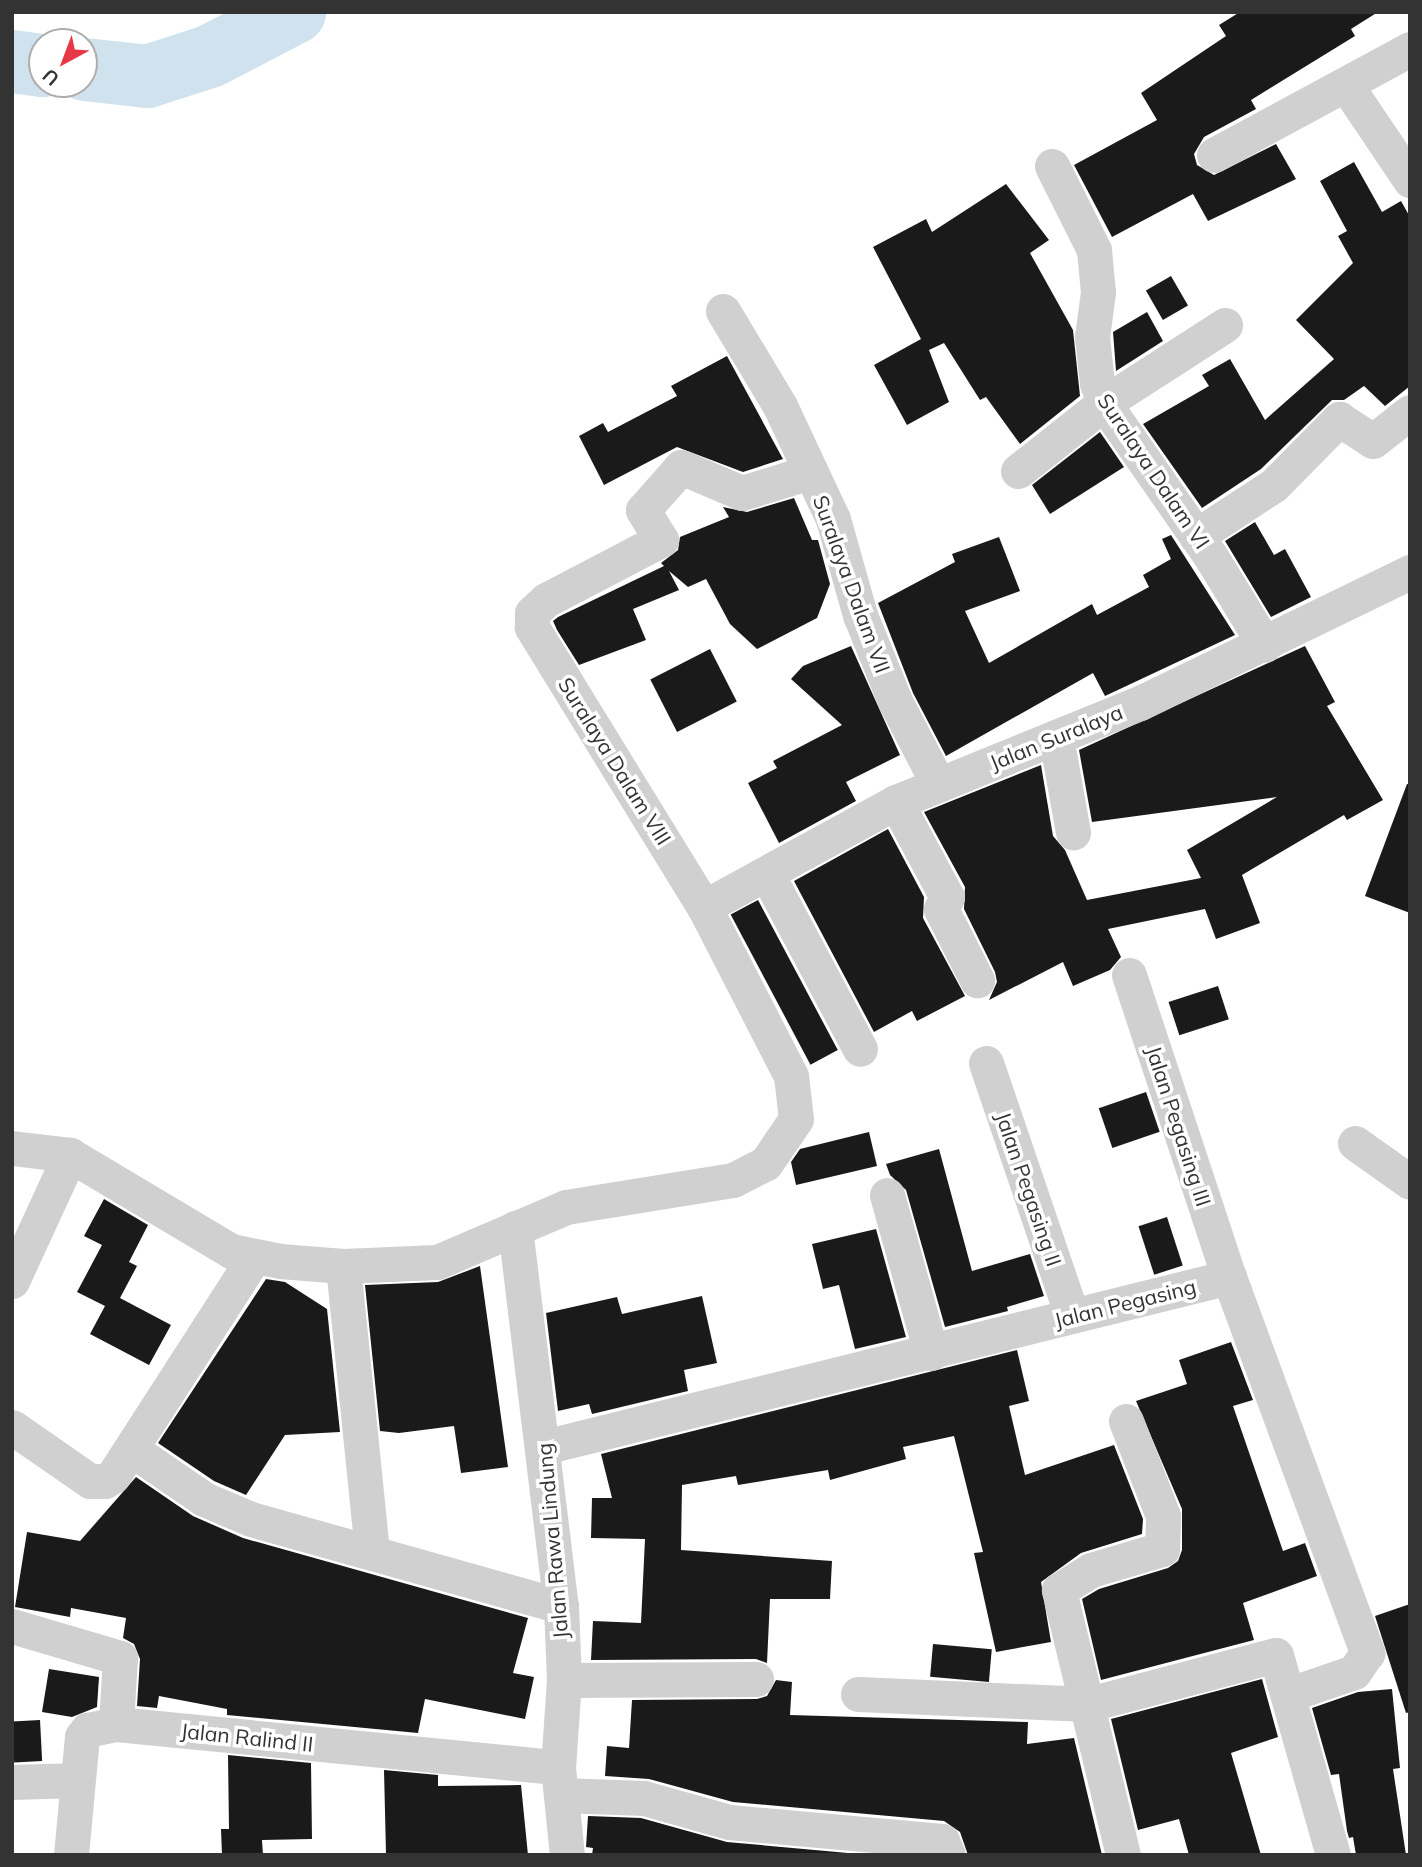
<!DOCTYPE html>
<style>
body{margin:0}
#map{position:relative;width:1422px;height:1867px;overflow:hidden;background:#fff;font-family:Mulish,sans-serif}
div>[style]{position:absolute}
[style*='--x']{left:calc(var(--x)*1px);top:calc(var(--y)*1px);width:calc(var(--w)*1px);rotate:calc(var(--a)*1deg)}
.river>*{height:63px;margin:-31.5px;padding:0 31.5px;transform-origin:31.5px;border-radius:31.5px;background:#cfe2ee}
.building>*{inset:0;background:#1a1a1a;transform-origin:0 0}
.minor>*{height:35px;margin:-17.5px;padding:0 17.5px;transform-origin:17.5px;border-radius:17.5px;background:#d0d0d0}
span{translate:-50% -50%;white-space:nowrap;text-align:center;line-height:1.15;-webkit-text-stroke:7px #fff;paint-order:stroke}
.street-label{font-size:21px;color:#333}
.frame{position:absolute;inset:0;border:14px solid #333;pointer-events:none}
.north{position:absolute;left:28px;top:28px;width:70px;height:70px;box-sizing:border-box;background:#fff;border:2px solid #adadad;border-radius:50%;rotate:221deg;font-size:19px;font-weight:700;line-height:28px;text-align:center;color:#333}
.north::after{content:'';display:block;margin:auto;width:24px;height:32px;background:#e63946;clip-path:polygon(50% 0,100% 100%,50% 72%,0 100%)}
</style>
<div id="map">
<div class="river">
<div style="--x:12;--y:61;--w:30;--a:8"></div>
<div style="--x:84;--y:69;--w:63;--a:6.3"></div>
<div style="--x:147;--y:76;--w:65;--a:-17.9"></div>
<div style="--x:209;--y:56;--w:96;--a:-27.4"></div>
</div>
<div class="building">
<div style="clip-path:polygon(1240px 12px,1378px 12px,1351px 29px,1355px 36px,1251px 100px,1256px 109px,1204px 137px,1194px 154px,1197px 165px,1214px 175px,1276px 144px,1296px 179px,1208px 221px,1193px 194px,1112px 237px,1074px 165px,1157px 120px,1141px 93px,1226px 36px,1219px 25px)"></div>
<div style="clip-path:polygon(1354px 162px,1382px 212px,1401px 201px,1410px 217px,1410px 386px,1385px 406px,1364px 386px,1344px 400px,1332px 400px,1261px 469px,1202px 508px,1143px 424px,1209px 386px,1202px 375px,1230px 359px,1265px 420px,1334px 359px,1296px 320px,1353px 263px,1338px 236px,1347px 231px,1320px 181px)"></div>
<div style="clip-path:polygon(1006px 184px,1049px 240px,1030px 253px,1073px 330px,1080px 396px,1020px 444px,986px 397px,980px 400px,944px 343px,929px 350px,949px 402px,907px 425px,874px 365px,921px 339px,873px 247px,926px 219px,932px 232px)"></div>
<div style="left:1171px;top:276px;width:34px;height:29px;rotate:60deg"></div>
<div style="clip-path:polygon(1147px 312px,1163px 341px,1116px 371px,1113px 332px)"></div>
<div style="clip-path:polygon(727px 356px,783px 459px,743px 472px,677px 447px,604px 485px,579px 436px,603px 423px,608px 432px,677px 396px,671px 386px)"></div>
<div style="clip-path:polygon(1100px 432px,1124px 467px,1050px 514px,1032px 485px)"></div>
<div style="clip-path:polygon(794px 498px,812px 540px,818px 540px,830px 584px,817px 618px,757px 649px,730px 624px,706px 579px,688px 587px,669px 571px,679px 590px,633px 609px,646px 640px,579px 665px,557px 630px,553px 621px,558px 617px,664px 566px,661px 563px,678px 550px,680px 537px,729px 517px,723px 507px,747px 512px)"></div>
<div style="clip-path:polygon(1255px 522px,1274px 555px,1285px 549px,1311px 597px,1271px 617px,1225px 541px)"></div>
<div style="clip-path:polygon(1171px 535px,1235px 635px,1105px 696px,1093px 673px,946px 756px,913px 693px,878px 603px,955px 562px,952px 554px,999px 537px,1020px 591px,965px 611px,989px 663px,1092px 604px,1097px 615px,1149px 587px,1143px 575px,1171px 559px,1162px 539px)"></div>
<div style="clip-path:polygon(851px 646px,900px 755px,846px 782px,856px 801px,779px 843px,748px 783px,777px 768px,773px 761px,842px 725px,791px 679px,803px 666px)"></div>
<div style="clip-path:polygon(1305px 646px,1335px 702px,1327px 706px,1383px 800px,1347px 820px,1344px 815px,1242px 875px,1260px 923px,1216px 939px,1205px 909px,1108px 929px,1121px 957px,1110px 970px,1073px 986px,1063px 962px,989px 1000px,997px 982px,995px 972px,964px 909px,965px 887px,924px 812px,1041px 765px,1053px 836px,1065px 850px,1087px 900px,1201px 878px,1187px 850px,1277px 797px,1092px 822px,1079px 750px)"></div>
<div style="left:710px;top:649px;width:59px;height:67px;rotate:63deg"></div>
<div style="clip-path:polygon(1407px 784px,1410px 784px,1410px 913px,1365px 896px)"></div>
<div style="clip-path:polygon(888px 829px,924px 897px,923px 918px,965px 996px,917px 1021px,912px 1011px,874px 1032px,794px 881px)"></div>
<div style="left:758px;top:900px;width:170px;height:31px;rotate:62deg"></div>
<div style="left:1218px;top:986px;width:35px;height:52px;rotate:72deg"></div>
<div style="left:1146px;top:1092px;width:42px;height:50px;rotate:71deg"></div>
<div style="clip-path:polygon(869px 1132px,877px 1166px,796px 1185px,791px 1162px,800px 1149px)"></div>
<div style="clip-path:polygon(939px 1149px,972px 1271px,1030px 1254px,1044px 1296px,1007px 1307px,1008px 1311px,945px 1327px,906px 1190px,890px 1175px,886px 1164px)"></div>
<div style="clip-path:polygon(104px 1199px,148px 1225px,129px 1262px,137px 1266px,120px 1298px,171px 1325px,149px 1365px,90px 1334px,105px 1306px,77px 1292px,102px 1245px,84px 1236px)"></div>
<div style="left:1167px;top:1217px;width:51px;height:30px;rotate:72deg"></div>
<div style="clip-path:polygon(876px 1229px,906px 1337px,855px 1349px,839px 1285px,823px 1289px,812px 1244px)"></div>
<div style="clip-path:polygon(480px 1266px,508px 1467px,461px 1473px,454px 1426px,399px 1433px,380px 1431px,365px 1285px,438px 1282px)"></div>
<div style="clip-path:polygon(266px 1279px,285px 1282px,327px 1309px,340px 1432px,285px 1435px,246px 1495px,214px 1481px,158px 1443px)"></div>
<div style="clip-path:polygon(702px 1296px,717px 1363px,684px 1370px,688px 1391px,592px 1414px,589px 1404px,558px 1411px,546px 1313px,617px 1297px,622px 1314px)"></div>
<div style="clip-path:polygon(1231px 1342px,1253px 1400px,1233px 1406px,1283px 1551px,1305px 1543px,1317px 1576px,1243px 1603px,1254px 1640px,1101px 1680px,1082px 1599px,1099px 1589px,1168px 1568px,1178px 1561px,1182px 1550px,1182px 1509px,1136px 1401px,1187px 1384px,1179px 1360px)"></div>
<div style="clip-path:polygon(1017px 1350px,1029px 1401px,1009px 1406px,1025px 1475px,1114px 1445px,1143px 1519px,1142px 1534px,1081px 1553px,1041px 1582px,1051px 1642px,996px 1652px,974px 1553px,983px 1552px,954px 1436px,903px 1447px,906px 1459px,830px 1480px,828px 1470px,738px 1485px,736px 1476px,682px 1485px,681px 1550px,832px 1561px,830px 1599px,770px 1599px,767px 1663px,756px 1659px,591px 1660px,593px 1621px,641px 1623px,645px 1539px,591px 1538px,592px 1498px,612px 1498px,601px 1454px)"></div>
<div style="clip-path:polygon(136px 1477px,193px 1516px,243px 1538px,528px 1618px,513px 1673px,534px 1677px,525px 1719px,425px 1699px,418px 1733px,227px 1715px,227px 1709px,159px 1696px,157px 1708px,137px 1706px,140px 1659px,134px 1644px,123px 1638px,126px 1618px,71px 1608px,70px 1617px,15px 1607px,27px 1532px,80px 1541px)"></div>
<div style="clip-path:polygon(1410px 1604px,1410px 1712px,1406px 1713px,1375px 1616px)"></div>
<div style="left:933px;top:1644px;width:59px;height:33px;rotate:5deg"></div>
<div style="clip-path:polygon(49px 1669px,99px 1677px,97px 1707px,72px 1717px,42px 1712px)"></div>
<div style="clip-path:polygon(1262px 1679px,1278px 1737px,1231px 1753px,1261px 1855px,1189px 1855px,1179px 1819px,1138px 1830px,1111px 1719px)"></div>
<div style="clip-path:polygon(776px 1680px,792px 1682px,790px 1715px,1028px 1722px,1027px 1744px,1074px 1738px,1102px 1855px,968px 1855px,960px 1832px,944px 1821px,733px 1802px,649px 1779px,605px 1776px,607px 1746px,629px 1748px,632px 1700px,757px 1699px,767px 1696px)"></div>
<div style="clip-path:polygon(1392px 1689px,1400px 1768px,1393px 1769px,1406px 1855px,1356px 1855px,1353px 1837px,1349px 1838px,1347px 1831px,1339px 1774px,1331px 1775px,1312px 1708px,1358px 1692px)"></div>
<div style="left:40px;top:1720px;width:41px;height:28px;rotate:87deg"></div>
<div style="clip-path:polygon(228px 1755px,311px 1763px,312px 1839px,262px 1840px,263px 1855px,222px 1855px,221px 1829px,229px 1829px)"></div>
<div style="clip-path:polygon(384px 1770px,438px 1775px,438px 1786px,521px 1785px,528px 1855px,386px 1854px)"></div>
<div style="clip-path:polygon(588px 1816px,641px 1818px,727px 1842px,870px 1855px,592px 1855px,593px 1848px,586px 1847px)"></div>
</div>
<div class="minor">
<div style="--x:1346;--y:85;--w:115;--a:56"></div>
<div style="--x:1214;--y:155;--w:223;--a:-28.4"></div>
<div style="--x:1052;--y:166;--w:94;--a:63.4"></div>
<div style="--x:1094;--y:250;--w:42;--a:84.6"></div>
<div style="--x:1098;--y:292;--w:45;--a:97.6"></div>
<div style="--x:1092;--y:337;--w:46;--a:83.8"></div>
<div style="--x:1097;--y:383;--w:21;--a:71"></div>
<div style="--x:1104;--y:403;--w:188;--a:55.2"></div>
<div style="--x:1211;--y:557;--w:103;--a:58.5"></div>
<div style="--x:723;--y:311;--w:111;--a:59"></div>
<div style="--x:780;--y:406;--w:125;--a:64.9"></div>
<div style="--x:833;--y:519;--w:100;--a:74.3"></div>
<div style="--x:860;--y:615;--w:93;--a:67.9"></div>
<div style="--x:895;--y:701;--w:93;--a:62.6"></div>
<div style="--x:1018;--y:471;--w:110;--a:-38.3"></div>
<div style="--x:1104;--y:403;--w:144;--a:-32.8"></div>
<div style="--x:1196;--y:536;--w:93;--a:-33.2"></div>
<div style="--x:1274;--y:485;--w:93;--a:-45.4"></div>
<div style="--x:1339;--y:419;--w:40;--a:32.9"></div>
<div style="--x:1373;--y:441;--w:47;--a:-38.1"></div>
<div style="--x:1056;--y:737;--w:97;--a:79.9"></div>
<div style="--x:896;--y:802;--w:108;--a:61.8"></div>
<div style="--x:947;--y:897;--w:13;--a:117"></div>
<div style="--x:941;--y:909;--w:80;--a:63.1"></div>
<div style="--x:767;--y:874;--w:198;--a:62"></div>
<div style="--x:704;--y:907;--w:219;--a:-28.7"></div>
<div style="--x:896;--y:802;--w:263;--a:-22.1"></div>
<div style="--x:1140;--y:703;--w:300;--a:-25.9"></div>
<div style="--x:1129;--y:975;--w:318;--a:71.7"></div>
<div style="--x:1229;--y:1277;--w:401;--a:69.8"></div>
<div style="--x:1367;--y:1653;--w:23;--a:124"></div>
<div style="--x:1354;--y:1672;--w:68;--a:161"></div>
<div style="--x:986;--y:1063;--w:267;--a:71.2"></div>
<div style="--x:1355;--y:1143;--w:67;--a:35.3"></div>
<div style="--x:12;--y:1148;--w:58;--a:6.9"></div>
<div style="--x:70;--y:1155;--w:187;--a:30.8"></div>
<div style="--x:231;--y:1251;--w:50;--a:11.5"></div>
<div style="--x:280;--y:1261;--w:63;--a:4.5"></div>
<div style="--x:343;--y:1266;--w:94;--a:-2.4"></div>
<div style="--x:437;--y:1262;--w:140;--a:-23.1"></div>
<div style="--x:566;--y:1207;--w:169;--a:-9.2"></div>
<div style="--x:733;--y:1180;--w:37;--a:-27"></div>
<div style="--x:766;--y:1163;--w:53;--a:-55.7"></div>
<div style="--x:796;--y:1119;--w:43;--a:-96.6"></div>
<div style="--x:791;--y:1076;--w:190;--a:-117.2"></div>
<div style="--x:704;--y:907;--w:329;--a:-121.6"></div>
<div style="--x:532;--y:627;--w:14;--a:-90"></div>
<div style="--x:532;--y:613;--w:19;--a:-43"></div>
<div style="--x:546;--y:600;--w:130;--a:-27.6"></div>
<div style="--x:661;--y:540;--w:35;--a:-121"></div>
<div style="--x:643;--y:510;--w:57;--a:-48.5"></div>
<div style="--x:681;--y:467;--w:66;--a:23.1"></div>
<div style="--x:742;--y:493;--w:71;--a:-17.2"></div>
<div style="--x:887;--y:1195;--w:164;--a:74.4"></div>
<div style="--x:515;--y:1228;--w:381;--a:83.1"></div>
<div style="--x:561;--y:1606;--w:74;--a:87.7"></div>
<div style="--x:564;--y:1680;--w:87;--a:93.9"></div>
<div style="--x:558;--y:1767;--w:88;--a:84.2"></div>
<div style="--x:343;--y:1266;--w:288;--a:84.2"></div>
<div style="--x:12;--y:1281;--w:139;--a:-65.3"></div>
<div style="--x:12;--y:1427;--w:95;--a:34.7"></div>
<div style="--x:90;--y:1481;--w:15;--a:0"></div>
<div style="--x:105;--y:1481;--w:9;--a:-32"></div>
<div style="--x:113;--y:1476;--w:260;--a:-57.2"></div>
<div style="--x:544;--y:1447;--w:706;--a:-13.94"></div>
<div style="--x:131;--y:1449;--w:88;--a:34.4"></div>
<div style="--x:204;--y:1499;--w:51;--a:23.1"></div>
<div style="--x:251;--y:1519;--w:322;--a:15.7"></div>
<div style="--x:12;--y:1626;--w:113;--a:16.5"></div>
<div style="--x:120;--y:1658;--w:66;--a:93.5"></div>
<div style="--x:116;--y:1724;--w:444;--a:5.6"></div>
<div style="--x:564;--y:1680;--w:192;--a:-0.3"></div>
<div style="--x:858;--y:1694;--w:231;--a:2.5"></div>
<div style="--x:1089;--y:1704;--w:193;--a:-14.7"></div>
<div style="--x:1276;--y:1655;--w:208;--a:74.1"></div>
<div style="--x:12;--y:1782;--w:65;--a:-1.8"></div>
<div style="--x:561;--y:1795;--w:83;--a:2.1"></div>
<div style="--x:644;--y:1798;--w:88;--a:15.8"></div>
<div style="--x:729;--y:1822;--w:214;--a:5.1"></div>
<div style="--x:942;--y:1841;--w:15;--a:67"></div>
<div style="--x:71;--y:1855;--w:119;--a:-84.7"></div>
<div style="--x:82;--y:1737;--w:9;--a:-54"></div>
<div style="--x:87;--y:1730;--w:30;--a:-12"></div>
<div style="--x:1123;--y:1855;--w:273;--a:-103.6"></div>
<div style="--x:1059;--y:1590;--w:38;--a:-32"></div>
<div style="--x:1091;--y:1570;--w:74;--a:-16.5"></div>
<div style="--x:1162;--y:1549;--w:33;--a:-88"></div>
<div style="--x:1163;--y:1516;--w:102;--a:-111.3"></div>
</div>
<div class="street-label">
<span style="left:1154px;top:471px;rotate:56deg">Suralaya Dalam VI</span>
<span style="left:852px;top:584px;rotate:70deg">Suralaya Dalam VII</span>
<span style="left:1056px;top:737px;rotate:-22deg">Jalan Suralaya</span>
<span style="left:615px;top:761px;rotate:58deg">Suralaya Dalam VIII</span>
<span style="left:1179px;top:1126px;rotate:72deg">Jalan Pegasing III</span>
<span style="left:1029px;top:1189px;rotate:71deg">Jalan Pegasing II</span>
<span style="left:1125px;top:1303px;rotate:-14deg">Jalan Pegasing</span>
<span style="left:552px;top:1541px;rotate:-95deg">Jalan Rawa Lindung</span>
<span style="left:247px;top:1737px;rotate:6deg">Jalan Ralind II</span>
</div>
<div class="frame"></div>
<div class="north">U</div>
</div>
